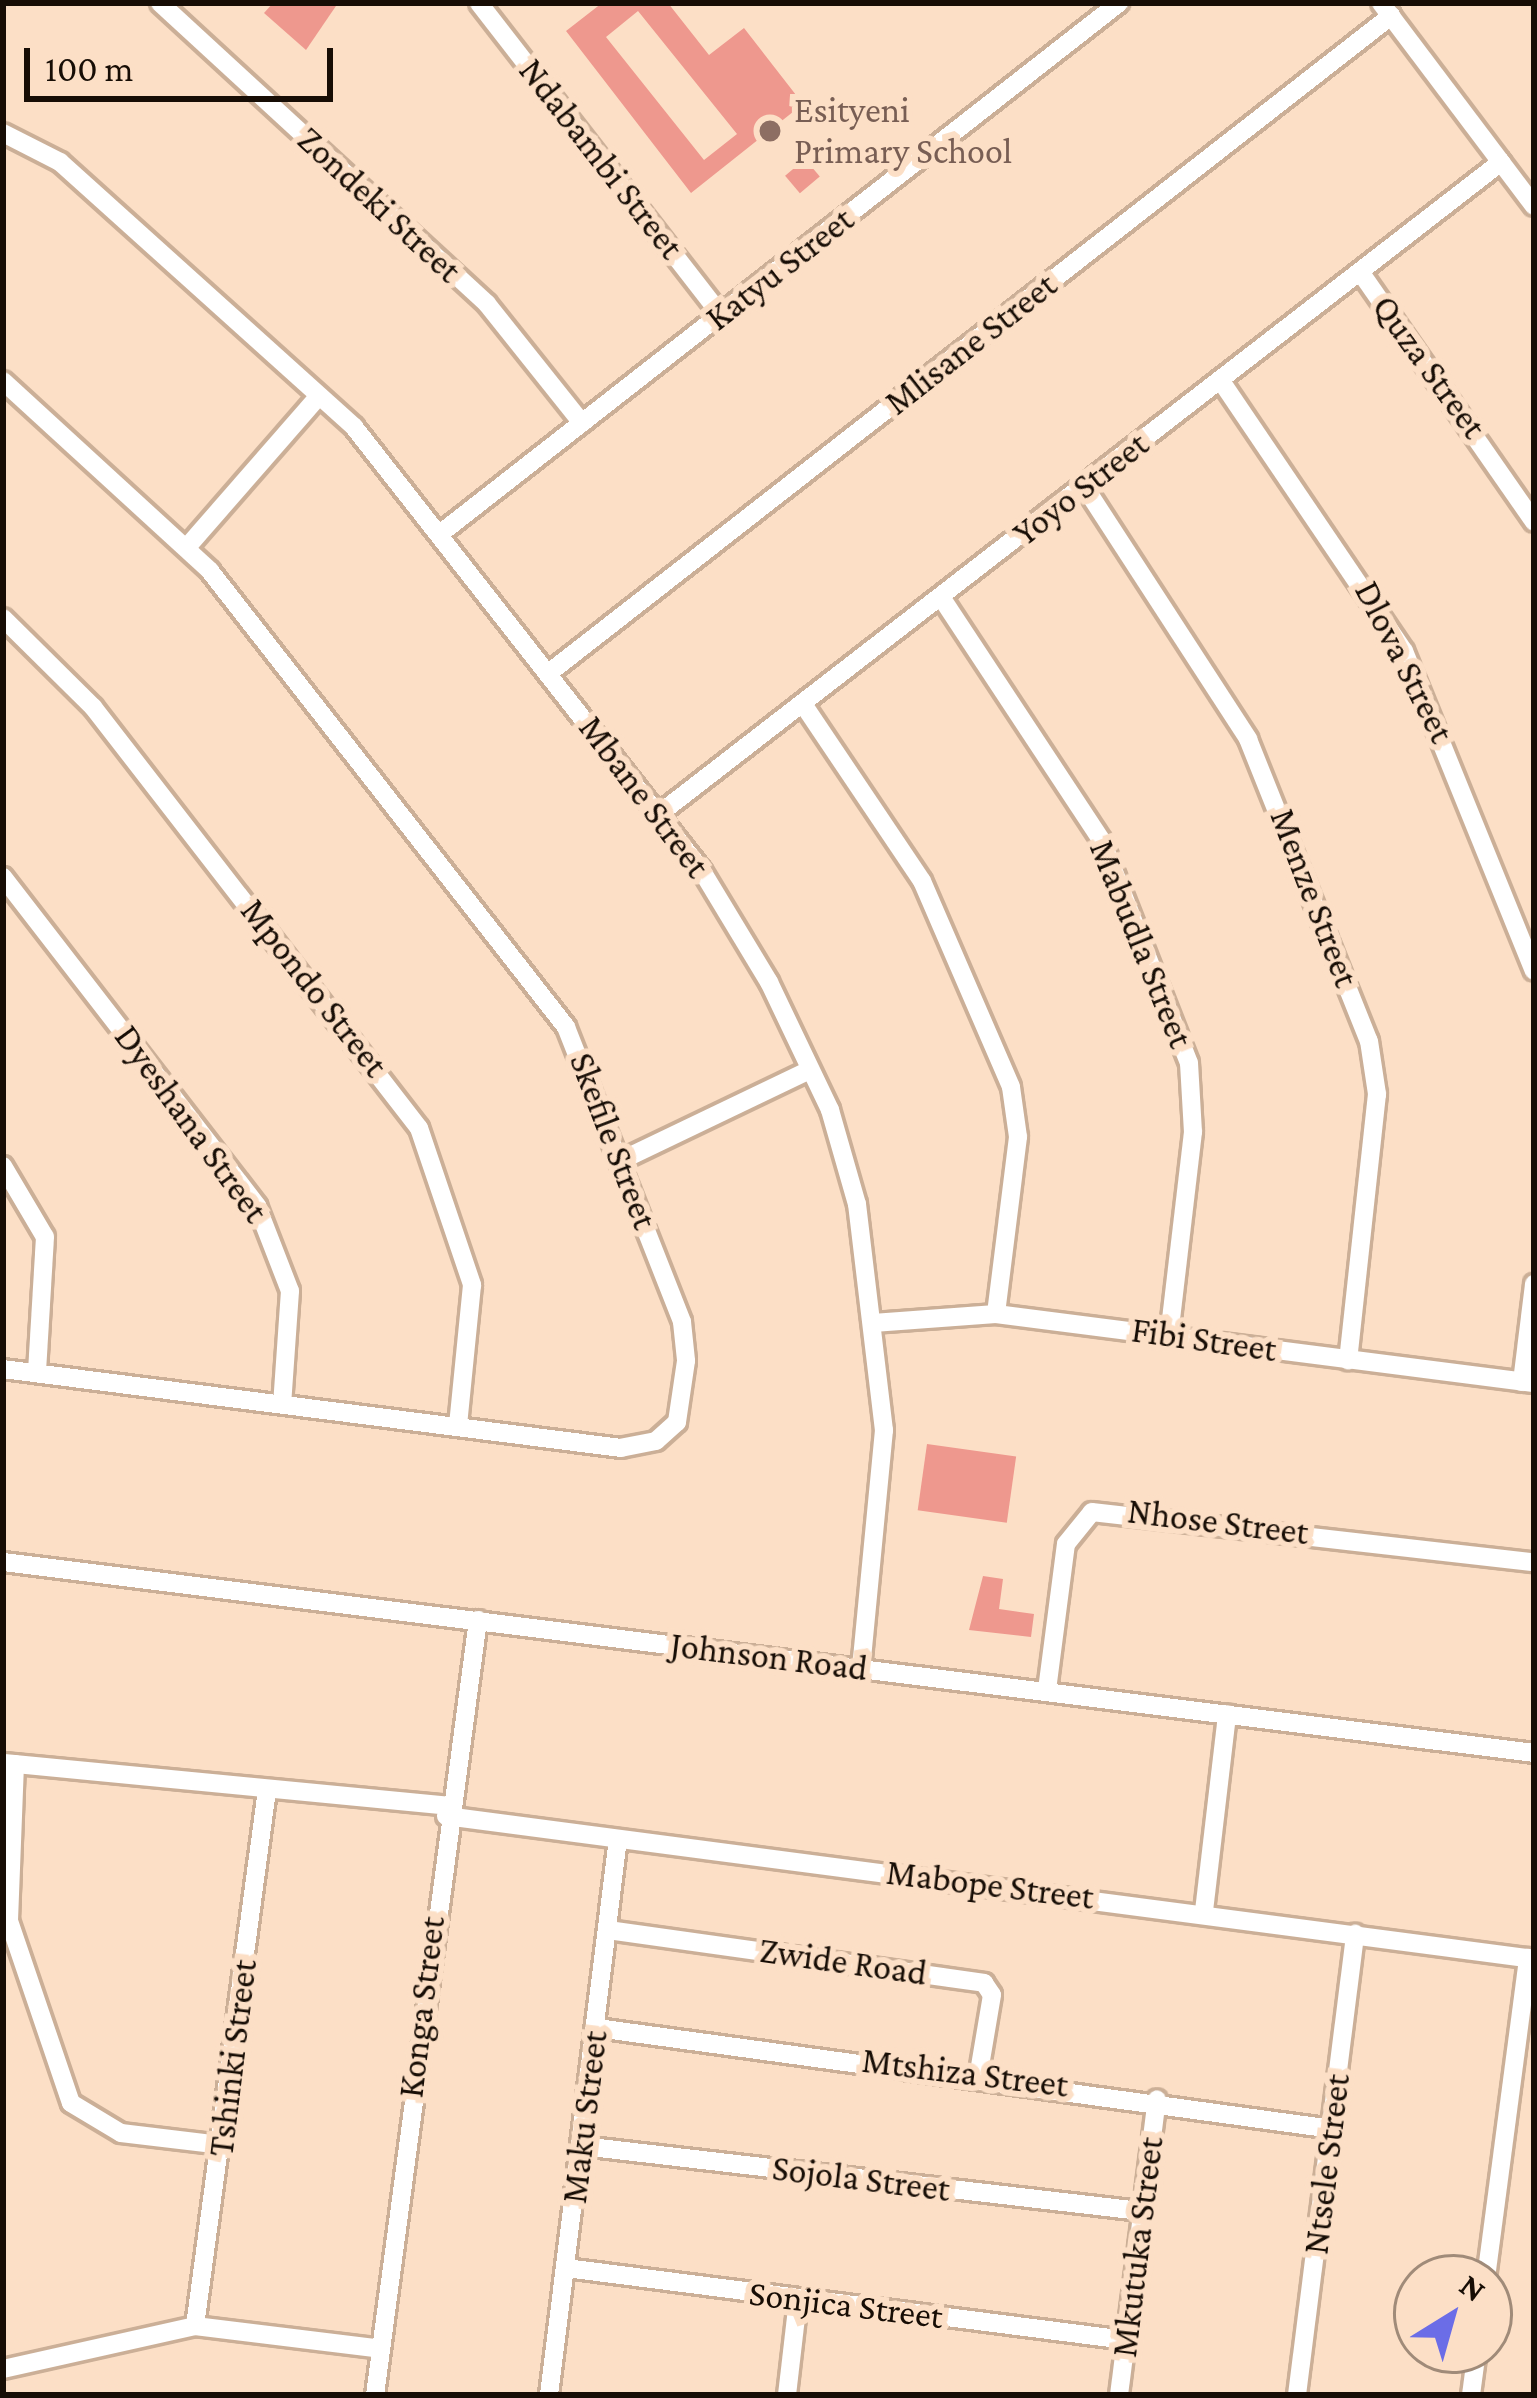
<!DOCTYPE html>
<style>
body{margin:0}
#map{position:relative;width:1537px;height:2398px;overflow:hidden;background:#fcdfc6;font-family:"Crimson Pro",serif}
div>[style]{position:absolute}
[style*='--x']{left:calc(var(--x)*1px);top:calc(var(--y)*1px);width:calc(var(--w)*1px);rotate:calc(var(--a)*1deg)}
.building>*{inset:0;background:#ee988e;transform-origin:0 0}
.roads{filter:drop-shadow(3px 0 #cbaf97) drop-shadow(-3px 0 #cbaf97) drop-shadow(0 3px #cbaf97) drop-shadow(0 -3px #cbaf97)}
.minor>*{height:18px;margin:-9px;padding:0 9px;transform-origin:9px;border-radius:9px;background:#fff}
.dots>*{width:33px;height:33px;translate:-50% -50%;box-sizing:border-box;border:6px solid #fcdfc6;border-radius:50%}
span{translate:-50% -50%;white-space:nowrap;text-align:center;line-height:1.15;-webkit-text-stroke:12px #fcdfc6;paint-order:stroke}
.education-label{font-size:36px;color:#785e54}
.left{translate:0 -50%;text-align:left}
.street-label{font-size:36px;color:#170d05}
.frame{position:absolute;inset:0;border:6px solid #170d05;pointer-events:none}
.north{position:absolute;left:1393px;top:2254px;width:120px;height:120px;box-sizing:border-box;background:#fcdfc6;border:3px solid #a08b79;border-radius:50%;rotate:37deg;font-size:33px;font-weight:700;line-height:48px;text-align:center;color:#170d05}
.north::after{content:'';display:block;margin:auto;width:42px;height:54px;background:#6b6de7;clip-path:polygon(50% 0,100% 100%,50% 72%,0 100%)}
.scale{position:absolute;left:24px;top:48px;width:309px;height:54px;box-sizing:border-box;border:6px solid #170d05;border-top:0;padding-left:15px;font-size:36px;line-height:42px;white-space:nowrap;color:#170d05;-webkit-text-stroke:9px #fcdfc6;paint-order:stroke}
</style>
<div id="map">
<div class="building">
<div style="clip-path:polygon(273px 3px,338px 3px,306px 50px,264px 13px)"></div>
<div style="clip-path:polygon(evenodd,602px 3px,668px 3px,709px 55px,744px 28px,803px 104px,691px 193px,566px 31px,602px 3px,638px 11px,737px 134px,704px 160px,606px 37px,638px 11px)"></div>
<div style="left:805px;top:159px;width:23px;height:26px;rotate:50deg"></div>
<div style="left:927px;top:1444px;width:90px;height:67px;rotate:8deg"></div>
<div style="clip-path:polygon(983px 1576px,1003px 1579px,999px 1609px,1034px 1614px,1031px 1637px,969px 1630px)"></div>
</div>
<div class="roads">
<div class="minor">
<div style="--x:160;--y:3;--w:444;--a:42.6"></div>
<div style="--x:487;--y:304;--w:152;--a:51.4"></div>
<div style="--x:479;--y:3;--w:395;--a:52.2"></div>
<div style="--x:1381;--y:3;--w:254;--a:53"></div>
<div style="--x:3;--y:133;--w:64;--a:27"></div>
<div style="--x:60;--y:162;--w:396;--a:42"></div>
<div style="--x:354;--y:427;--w:564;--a:51.91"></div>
<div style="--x:702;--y:871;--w:130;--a:58.9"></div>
<div style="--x:769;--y:982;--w:142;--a:64.5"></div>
<div style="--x:830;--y:1110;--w:98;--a:74"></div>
<div style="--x:857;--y:1204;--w:228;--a:83.2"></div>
<div style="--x:884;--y:1430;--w:239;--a:95.5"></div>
<div style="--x:1361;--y:273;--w:303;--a:55.2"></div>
<div style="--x:3;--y:381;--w:281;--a:42.5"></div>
<div style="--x:210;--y:571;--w:579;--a:52.02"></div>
<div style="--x:566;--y:1027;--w:317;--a:68.5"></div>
<div style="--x:682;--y:1322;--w:39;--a:84"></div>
<div style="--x:686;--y:1361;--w:62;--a:98.4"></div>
<div style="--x:677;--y:1422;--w:28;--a:138"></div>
<div style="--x:656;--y:1441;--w:36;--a:169"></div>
<div style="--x:621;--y:1448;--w:623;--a:-172.72"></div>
<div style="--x:1221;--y:381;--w:326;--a:55.9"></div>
<div style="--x:1404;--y:651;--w:345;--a:67.9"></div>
<div style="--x:1084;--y:486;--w:302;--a:57"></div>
<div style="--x:1248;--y:739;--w:325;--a:68.2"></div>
<div style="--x:1369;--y:1041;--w:54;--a:81.4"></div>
<div style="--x:1377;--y:1094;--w:268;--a:96.2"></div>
<div style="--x:441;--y:533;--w:861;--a:-38.02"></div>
<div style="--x:188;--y:546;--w:199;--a:-48.9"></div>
<div style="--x:941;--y:597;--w:292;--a:56.6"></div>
<div style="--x:1102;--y:841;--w:238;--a:68.6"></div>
<div style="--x:1189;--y:1063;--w:69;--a:86.7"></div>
<div style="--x:1193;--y:1132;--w:204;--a:96.7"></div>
<div style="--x:3;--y:618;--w:127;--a:44.7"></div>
<div style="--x:93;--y:707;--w:532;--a:52.25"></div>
<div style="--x:419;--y:1128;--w:166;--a:71.3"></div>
<div style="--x:472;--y:1285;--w:142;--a:95.7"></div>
<div style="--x:550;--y:672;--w:1067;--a:-37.96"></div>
<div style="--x:803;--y:704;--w:213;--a:56.1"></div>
<div style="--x:922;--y:881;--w:224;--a:66.6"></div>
<div style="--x:1011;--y:1087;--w:50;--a:82"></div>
<div style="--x:1018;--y:1137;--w:178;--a:97.1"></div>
<div style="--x:659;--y:814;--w:1065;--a:-37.75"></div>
<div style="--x:3;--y:877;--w:416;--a:52.3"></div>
<div style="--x:257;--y:1206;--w:91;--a:68.8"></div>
<div style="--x:290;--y:1291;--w:113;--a:94"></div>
<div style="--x:622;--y:1160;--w:208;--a:-25.6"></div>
<div style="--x:3;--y:1166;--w:82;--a:59.4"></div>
<div style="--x:45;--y:1237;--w:136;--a:93.4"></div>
<div style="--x:873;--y:1323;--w:123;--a:-4.2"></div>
<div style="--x:996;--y:1314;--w:542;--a:7.31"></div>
<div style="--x:1522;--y:1382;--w:99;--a:-83"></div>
<div style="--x:3;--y:1562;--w:1543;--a:7.11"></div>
<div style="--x:1047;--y:1690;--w:147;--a:-82.6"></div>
<div style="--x:1066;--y:1544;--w:41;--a:-50.9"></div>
<div style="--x:1092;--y:1512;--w:445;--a:6.5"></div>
<div style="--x:4;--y:1763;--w:445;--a:5.5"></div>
<div style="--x:15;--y:1764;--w:157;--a:92.2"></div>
<div style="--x:9;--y:1921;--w:192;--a:71.2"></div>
<div style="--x:71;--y:2103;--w:58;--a:31"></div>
<div style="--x:121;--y:2133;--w:102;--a:6.8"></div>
<div style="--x:446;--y:1816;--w:1097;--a:7.49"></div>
<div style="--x:1204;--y:1911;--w:198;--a:-83.3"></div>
<div style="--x:608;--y:1930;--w:380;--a:8"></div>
<div style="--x:984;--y:1983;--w:14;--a:56"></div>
<div style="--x:992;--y:1995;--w:78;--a:99.6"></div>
<div style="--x:597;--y:2028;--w:742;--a:7.82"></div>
<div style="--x:582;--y:2146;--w:562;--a:6.64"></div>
<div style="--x:566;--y:2268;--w:565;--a:7.33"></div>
<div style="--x:1486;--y:2278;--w:323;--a:-82.5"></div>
<div style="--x:195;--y:2326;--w:541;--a:-82.35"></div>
<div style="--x:3;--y:2369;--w:197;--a:-12.6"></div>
<div style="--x:195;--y:2326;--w:187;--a:7"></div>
<div style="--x:375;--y:2395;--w:782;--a:-82.43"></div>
<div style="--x:549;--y:2395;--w:560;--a:-82.93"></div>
<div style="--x:787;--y:2395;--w:96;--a:-83.4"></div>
<div style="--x:1119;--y:2395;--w:298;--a:-82.7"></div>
<div style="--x:1297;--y:2395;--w:465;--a:-82.8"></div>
<div style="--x:1471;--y:2395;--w:45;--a:-82.4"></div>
</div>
</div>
<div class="dots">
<div style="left:770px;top:131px;background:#8d6e63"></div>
</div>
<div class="education-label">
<span class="left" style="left:794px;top:131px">Esityeni<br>Primary School</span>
</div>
<div class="street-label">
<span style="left:601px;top:159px;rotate:52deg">Ndabambi Street</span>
<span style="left:379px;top:205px;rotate:43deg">Zondeki Street</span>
<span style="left:780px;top:269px;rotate:-38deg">Katyu Street</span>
<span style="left:971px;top:344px;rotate:-38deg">Mlisane Street</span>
<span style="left:1429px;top:367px;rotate:54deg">Quza Street</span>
<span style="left:1081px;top:489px;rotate:-38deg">Yoyo Street</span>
<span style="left:1404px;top:662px;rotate:63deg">Dlova Street</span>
<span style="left:644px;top:797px;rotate:53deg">Mbane Street</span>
<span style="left:1314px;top:898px;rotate:69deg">Menze Street</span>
<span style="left:1141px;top:944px;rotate:68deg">Mabudla Street</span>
<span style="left:314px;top:988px;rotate:52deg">Mpondo Street</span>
<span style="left:191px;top:1124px;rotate:54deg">Dyeshana Street</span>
<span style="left:613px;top:1141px;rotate:69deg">Skefile Street</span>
<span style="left:1204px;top:1340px;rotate:8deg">Fibi Street</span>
<span style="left:1218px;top:1522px;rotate:7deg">Nhose Street</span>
<span style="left:769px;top:1657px;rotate:7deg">Johnson Road</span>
<span style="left:990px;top:1885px;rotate:7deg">Mabope Street</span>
<span style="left:843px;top:1962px;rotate:8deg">Zwide Road</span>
<span style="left:422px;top:2007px;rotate:-83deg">Konga Street</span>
<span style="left:233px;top:2058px;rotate:-83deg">Tshinki Street</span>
<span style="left:965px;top:2073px;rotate:7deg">Mtshiza Street</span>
<span style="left:585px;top:2117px;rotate:-83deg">Maku Street</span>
<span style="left:1327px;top:2164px;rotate:-83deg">Ntsele Street</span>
<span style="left:861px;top:2179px;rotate:7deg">Sojola Street</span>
<span style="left:1138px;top:2247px;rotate:-83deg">Mkutuka Street</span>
<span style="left:846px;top:2305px;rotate:7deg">Sonjica Street</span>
</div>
<div class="frame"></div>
<div class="north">N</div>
<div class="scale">100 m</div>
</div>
